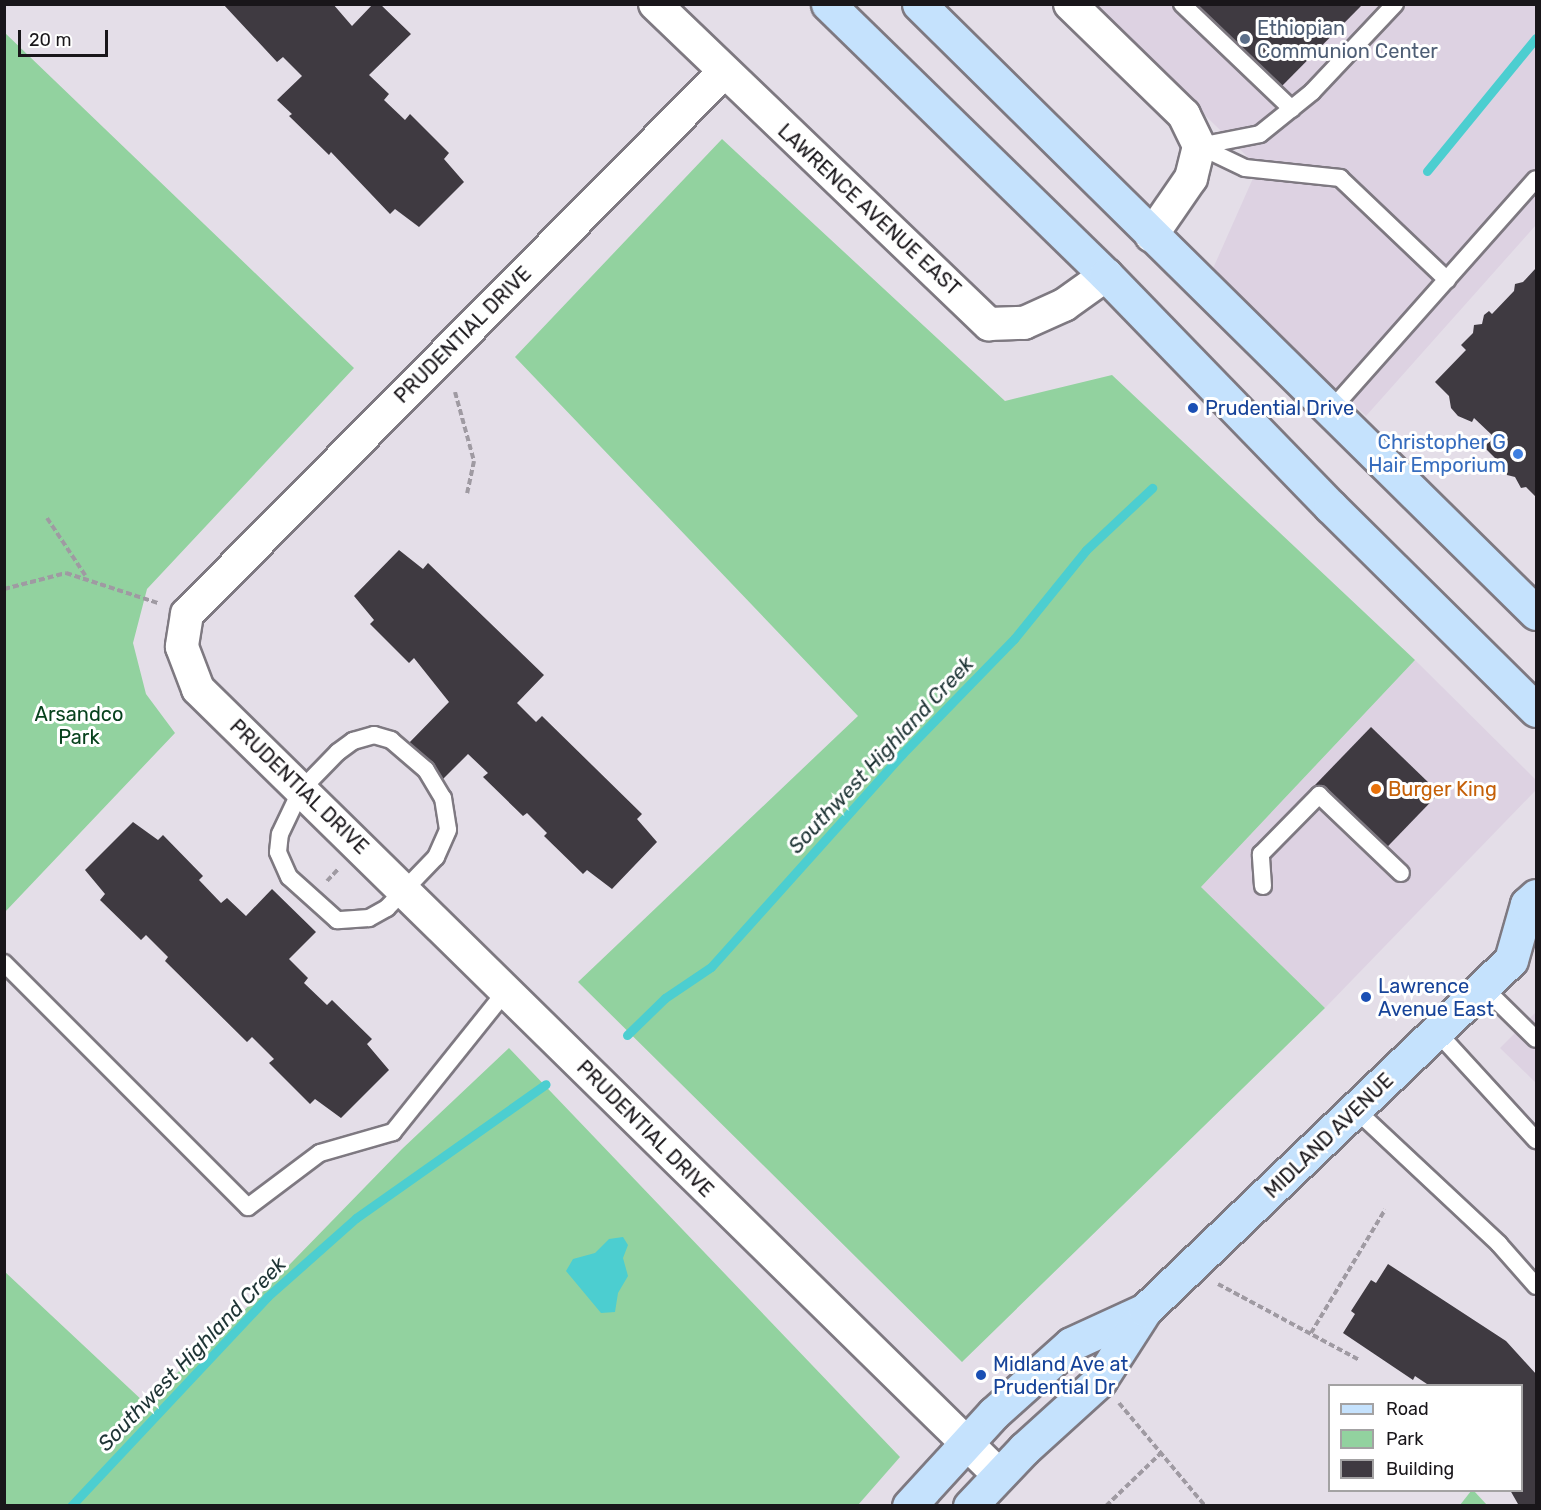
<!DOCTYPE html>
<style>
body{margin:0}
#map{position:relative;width:1541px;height:1510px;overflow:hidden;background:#e4dee8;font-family:Rubik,sans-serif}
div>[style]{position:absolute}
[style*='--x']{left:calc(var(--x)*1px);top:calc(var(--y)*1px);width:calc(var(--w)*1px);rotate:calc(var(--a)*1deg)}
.built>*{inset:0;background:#ddd2e2}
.green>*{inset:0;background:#92d29f}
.water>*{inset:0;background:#4cced0}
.stream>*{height:9px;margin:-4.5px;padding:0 4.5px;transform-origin:4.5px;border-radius:4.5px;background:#4cced0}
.building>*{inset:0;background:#3f3a41;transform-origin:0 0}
.path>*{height:4px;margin-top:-2px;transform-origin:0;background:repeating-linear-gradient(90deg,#9f9aa2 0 6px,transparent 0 9px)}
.roads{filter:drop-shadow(2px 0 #7e7981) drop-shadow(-2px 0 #7e7981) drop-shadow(0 2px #7e7981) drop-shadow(0 -2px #7e7981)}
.service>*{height:16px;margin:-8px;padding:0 8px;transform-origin:8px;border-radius:8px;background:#fff}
.minor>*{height:32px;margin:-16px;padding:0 16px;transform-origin:16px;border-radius:16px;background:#fff}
.secondary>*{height:33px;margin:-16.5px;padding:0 16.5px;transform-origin:16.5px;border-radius:16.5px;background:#c5e2fd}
.dots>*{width:16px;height:16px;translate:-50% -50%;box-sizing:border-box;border:3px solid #fff;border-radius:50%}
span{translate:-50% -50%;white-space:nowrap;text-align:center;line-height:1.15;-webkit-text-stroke:6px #fff;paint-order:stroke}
.service-label{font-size:20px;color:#4e5e75}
.left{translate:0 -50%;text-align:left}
.street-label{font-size:20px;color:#19161a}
.transit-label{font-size:20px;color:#164399}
.shop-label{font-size:20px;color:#366cbe}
.right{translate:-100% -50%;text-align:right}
.park-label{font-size:20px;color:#07421d}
.food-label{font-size:20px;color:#c56008}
.water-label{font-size:21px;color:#1e3435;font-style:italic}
.frame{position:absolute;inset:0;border:6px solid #19161a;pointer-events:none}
.legend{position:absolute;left:1328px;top:1384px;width:195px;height:108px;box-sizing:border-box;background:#fff;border:2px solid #a3a2a3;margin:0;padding:8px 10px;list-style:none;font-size:18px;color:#19161a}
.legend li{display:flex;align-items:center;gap:12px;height:30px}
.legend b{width:30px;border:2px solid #a3a2a3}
.scale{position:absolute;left:18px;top:30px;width:90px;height:27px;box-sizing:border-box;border:3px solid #19161a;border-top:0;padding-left:8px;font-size:18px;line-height:21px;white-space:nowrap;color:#19161a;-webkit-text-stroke:4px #fff;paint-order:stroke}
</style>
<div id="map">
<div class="built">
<div style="clip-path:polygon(1092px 5px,1536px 5px,1536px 225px,1366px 416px,1211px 273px,1258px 167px)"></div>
<div style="clip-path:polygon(1415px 660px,1536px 780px,1536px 790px,1325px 1008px,1201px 887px)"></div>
<div style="clip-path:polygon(1536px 1012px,1536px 1083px,1500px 1048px)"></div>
</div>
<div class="green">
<div style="clip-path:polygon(4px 32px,354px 368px,147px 589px,133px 643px,146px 694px,175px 733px,5px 912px)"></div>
<div style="clip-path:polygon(722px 139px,1005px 401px,1112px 375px,1415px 660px,1201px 887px,1325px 1008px,962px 1362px,578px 982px,858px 716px,515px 357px)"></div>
<div style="clip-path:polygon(509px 1048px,900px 1457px,858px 1505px,5px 1505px,4px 1271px,145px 1403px,257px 1298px,402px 1149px)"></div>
<div style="clip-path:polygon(1471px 1491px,1474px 1491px,1487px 1505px,1460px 1505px)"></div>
</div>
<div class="water">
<div style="clip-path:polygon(623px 1237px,628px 1245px,623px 1258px,628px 1276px,618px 1293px,615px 1312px,601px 1313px,566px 1271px,573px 1259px,595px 1253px,609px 1239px)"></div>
</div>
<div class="stream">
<div style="--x:1427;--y:171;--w:172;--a:-50.7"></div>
<div style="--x:627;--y:1035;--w:53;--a:-44.2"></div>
<div style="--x:665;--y:998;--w:55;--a:-34"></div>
<div style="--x:711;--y:967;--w:286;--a:-48.1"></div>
<div style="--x:902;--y:754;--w:161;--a:-45.8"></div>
<div style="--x:1014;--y:639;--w:114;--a:-51"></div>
<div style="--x:1086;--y:550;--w:91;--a:-43.2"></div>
<div style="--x:71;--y:1506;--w:287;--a:-46.8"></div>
<div style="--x:267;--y:1297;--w:119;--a:-41.6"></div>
<div style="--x:356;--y:1218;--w:232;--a:-35.2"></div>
</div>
<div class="building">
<div style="clip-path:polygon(223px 4px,333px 4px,352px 26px,373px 4px,380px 4px,411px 34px,369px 75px,389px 94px,384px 100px,405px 120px,410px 114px,449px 153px,444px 159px,464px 182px,419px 227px,395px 209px,390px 214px,331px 152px,329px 155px,289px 116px,292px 114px,277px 100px,302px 76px,283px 57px,277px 62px)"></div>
<div style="clip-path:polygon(1195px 5px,1362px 5px,1280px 88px)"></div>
<div style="clip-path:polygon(1536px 268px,1536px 497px,1526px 487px,1521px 488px,1515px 477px,1507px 475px,1506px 469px,1484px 447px,1494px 437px,1474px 418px,1472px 422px,1458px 416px,1451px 408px,1449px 396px,1435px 382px,1466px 350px,1461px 345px,1473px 333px,1474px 325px,1482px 324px,1484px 315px,1489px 311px,1492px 314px,1514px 291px,1515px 284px,1523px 282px)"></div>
<div style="clip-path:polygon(399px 550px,423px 569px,428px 563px,544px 675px,517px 703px,536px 722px,542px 716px,642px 814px,637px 819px,657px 842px,612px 889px,587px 870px,583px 874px,544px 836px,547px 833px,527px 813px,523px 816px,483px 777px,488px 773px,468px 754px,443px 779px,407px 745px,449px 702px,414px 658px,409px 663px,370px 624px,374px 620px,354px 596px)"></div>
<div style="left:1371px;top:727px;width:95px;height:82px;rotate:44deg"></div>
<div style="clip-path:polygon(133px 822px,158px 840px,163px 835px,203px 876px,199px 880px,221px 903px,227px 898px,246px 916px,272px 889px,316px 932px,289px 959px,308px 978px,304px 983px,327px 1005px,332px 1000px,372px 1039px,367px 1044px,389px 1070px,341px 1118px,315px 1099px,310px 1104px,269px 1063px,274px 1059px,252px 1037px,247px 1042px,165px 961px,168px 957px,146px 935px,141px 940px,100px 900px,105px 894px,85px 870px)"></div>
<div style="clip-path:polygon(1388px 1264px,1506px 1341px,1536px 1374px,1536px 1506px,1518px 1504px,1510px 1490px,1522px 1490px,1522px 1386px,1430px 1386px,1415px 1376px,1413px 1380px,1343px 1333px,1355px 1314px,1351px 1311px,1371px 1280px,1376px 1283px)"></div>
</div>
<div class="path">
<div style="--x:455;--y:392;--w:72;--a:74.6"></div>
<div style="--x:474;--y:461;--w:33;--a:102"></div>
<div style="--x:47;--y:518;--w:69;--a:56.3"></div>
<div style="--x:4;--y:589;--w:64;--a:-14.5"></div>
<div style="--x:66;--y:573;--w:97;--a:18.1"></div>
<div style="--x:327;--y:881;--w:16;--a:-47"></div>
<div style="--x:1218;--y:1284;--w:160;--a:28.3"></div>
<div style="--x:1311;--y:1333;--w:144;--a:-59"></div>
<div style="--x:1119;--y:1403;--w:134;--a:50.1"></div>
<div style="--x:1106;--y:1506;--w:78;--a:-44"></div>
</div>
<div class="roads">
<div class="service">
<div style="--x:1182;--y:4;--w:152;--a:43.7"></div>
<div style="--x:1199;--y:146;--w:51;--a:25.6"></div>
<div style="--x:1245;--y:168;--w:96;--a:6"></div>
<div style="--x:1340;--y:178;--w:148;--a:43.6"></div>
<div style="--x:1199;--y:146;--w:62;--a:-11.1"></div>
<div style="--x:1260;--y:134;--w:67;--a:-38.9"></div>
<div style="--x:1312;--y:92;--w:121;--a:-46.7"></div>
<div style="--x:1330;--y:411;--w:310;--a:-48.4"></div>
<div style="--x:374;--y:735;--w:18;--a:16"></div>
<div style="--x:391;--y:740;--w:46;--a:40.6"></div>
<div style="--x:426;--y:770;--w:33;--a:59"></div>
<div style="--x:443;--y:798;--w:32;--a:81"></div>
<div style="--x:448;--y:830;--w:30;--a:114"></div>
<div style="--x:436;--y:857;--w:71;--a:133.9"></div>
<div style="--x:387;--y:908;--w:21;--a:151"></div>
<div style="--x:369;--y:918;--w:32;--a:176"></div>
<div style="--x:337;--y:920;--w:64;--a:-138.1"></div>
<div style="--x:289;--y:877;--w:27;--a:-114"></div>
<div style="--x:278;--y:852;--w:18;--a:-84"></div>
<div style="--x:280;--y:834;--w:49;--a:-64.5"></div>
<div style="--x:301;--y:790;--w:53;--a:-45.8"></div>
<div style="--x:338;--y:752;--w:19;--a:-36"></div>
<div style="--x:353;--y:741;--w:22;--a:-16"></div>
<div style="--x:1263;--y:886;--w:32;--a:-94"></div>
<div style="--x:1261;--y:854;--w:83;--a:-45.5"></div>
<div style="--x:1319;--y:795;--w:113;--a:43.6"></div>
<div style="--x:4;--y:963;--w:345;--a:45"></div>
<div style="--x:248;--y:1207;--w:90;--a:-36.9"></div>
<div style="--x:320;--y:1153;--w:76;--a:-16"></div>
<div style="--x:393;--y:1132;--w:181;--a:-51.3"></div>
<div style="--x:1483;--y:987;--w:74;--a:44.5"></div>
<div style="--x:1437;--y:1032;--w:147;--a:47.5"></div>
<div style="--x:1356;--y:1110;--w:196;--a:43.1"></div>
<div style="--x:1499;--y:1244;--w:56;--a:48.6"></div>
</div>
<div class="minor">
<div style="--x:655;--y:4;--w:463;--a:43.8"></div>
<div style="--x:989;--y:324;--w:35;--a:-2"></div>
<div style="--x:1024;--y:323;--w:44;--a:-24.2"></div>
<div style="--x:1064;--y:305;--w:52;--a:-35.5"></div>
<div style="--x:1070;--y:4;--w:159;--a:44.2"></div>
<div style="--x:1184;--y:115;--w:34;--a:64"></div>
<div style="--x:1199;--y:146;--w:33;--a:104"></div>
<div style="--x:1191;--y:178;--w:70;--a:124.6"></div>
<div style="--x:724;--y:72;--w:763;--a:134.73"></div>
<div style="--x:187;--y:614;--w:33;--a:99"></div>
<div style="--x:182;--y:647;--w:45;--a:69.1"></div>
<div style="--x:198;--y:689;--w:1122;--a:44.46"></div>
</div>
<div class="secondary">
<div style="--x:828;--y:4;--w:388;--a:44.3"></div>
<div style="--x:1106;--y:275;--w:322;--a:45.9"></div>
<div style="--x:1330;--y:506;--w:290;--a:44.7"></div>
<div style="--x:919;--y:4;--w:867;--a:44.63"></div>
<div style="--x:909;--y:1506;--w:126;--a:-47.6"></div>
<div style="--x:994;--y:1413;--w:103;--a:-41.9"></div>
<div style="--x:1071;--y:1344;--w:81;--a:-24.7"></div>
<div style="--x:970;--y:1506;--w:79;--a:-46.5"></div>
<div style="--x:1024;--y:1449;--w:103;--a:-42.2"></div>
<div style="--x:1100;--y:1380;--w:83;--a:-57.3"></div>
<div style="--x:1145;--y:1310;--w:506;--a:-43.72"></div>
<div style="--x:1511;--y:960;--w:58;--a:-74.1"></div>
<div style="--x:1527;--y:904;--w:12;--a:-42"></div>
</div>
</div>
<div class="dots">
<div style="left:1245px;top:39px;background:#5c6f8a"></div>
<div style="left:1193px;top:408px;background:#1a4fb4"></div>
<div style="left:1518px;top:454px;background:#3f7fe0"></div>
<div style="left:1376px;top:789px;background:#e8710a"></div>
<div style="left:1366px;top:997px;background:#1a4fb4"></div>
<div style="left:981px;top:1375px;background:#1a4fb4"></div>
</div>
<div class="service-label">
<span class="left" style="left:1257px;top:40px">Ethiopian<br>Communion Center</span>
</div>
<div class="street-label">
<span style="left:869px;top:210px;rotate:43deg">LAWRENCE AVENUE EAST</span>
<span style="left:463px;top:335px;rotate:-45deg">PRUDENTIAL DRIVE</span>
<span style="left:299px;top:787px;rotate:44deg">PRUDENTIAL DRIVE</span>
<span style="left:645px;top:1129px;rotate:45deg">PRUDENTIAL DRIVE</span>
<span style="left:1329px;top:1136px;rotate:-44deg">MIDLAND AVENUE</span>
</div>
<div class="transit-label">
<span class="left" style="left:1205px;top:408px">Prudential Drive</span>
<span class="left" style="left:1378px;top:998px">Lawrence<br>Avenue East</span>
<span class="left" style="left:993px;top:1376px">Midland Ave at<br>Prudential Dr</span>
</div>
<div class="shop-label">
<span class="right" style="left:1506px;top:454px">Christopher G<br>Hair Emporium</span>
</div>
<div class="park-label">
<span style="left:79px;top:726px">Arsandco<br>Park</span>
</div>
<div class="food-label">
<span class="left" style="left:1388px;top:789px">Burger King</span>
</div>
<div class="water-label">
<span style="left:881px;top:755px;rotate:-47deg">Southwest Highland Creek</span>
<span style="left:192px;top:1354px;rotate:-46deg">Southwest Highland Creek</span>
</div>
<div class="frame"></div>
<ul class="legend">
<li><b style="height:8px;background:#c5e2fd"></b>Road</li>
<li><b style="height:16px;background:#92d29f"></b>Park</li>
<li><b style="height:16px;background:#3f3a41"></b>Building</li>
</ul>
<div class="scale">20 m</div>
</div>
